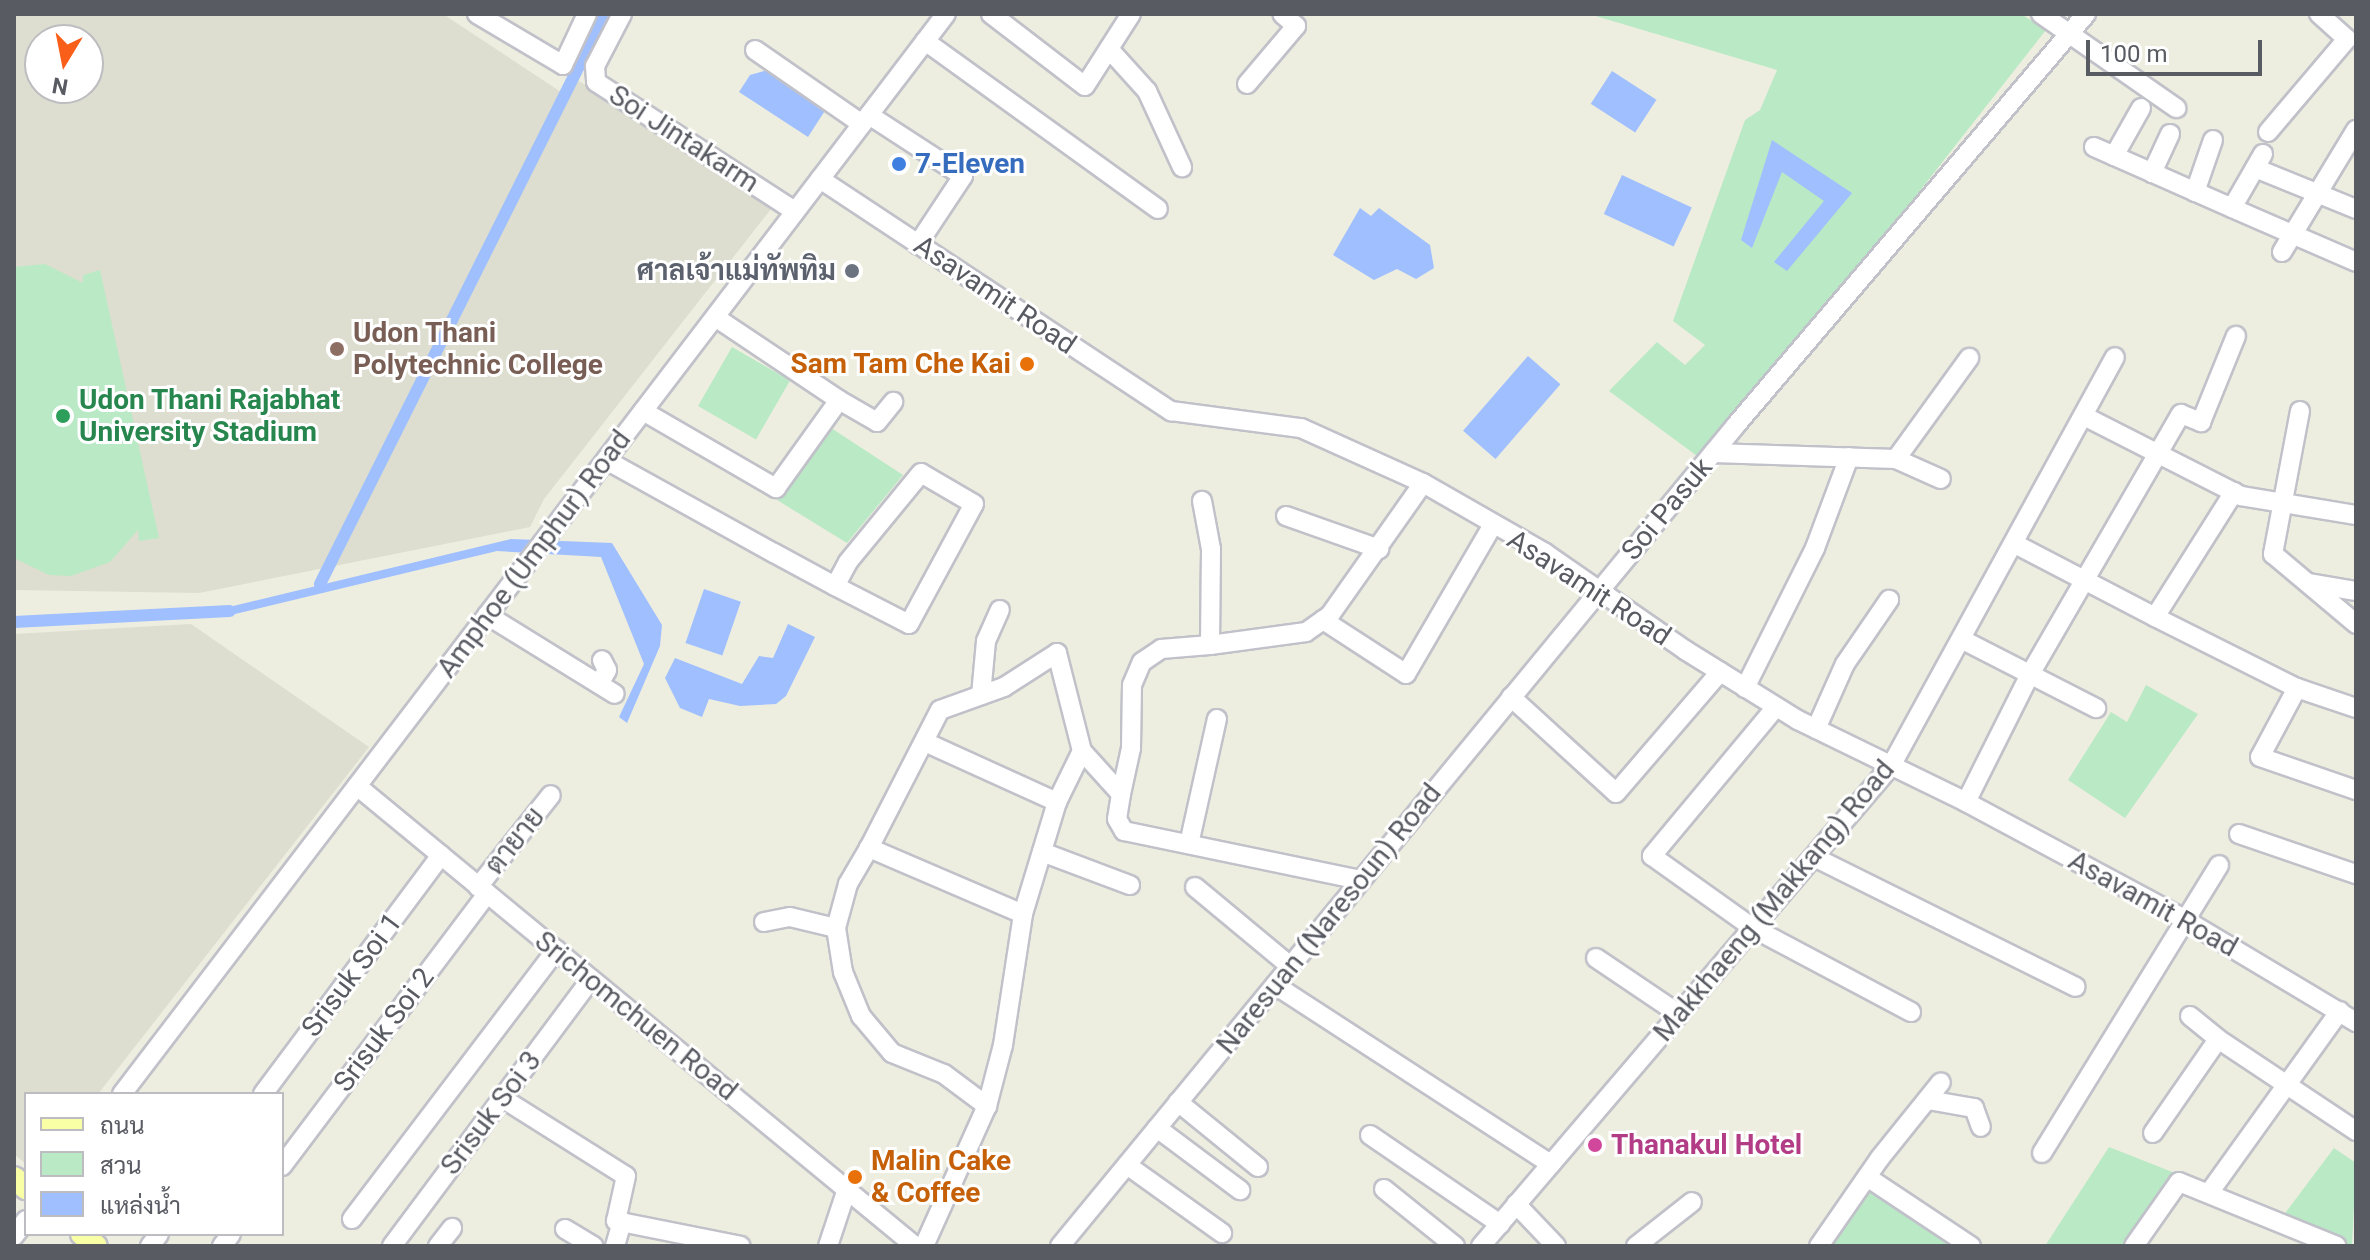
<!DOCTYPE html>
<meta charset="utf-8">
<style>
body{margin:0}
#map{position:relative;width:2370px;height:1260px;overflow:hidden;background:#eeeee0;font-family:Roboto,Sarabun,sans-serif}
div>[style]{position:absolute}
[style*='--x']{left:calc(var(--x)*1px);top:calc(var(--y)*1px);width:calc(var(--w)*1px);rotate:calc(var(--a)*1deg)}
.education>*{inset:0;background:#dddecf}
.green>*{inset:0;background:#bae9c5;transform-origin:0 0}
.water>*{inset:0;background:#9fbfff;transform-origin:0 0}
.canal>*{height:12px;margin:-6px;padding:0 6px;transform-origin:6px;border-radius:6px;background:#9fbfff}
.roads{filter:drop-shadow(2px 0 #c0c1c9) drop-shadow(-2px 0 #c0c1c9) drop-shadow(0 2px #c0c1c9) drop-shadow(0 -2px #c0c1c9)}
.minor>*{height:18px;margin:-9px;padding:0 9px;transform-origin:9px;border-radius:9px;background:#fff}
.major>*{height:22px;margin:-11px;padding:0 11px;transform-origin:11px;border-radius:11px;background:#f9ffa4}
.dots>*{width:22px;height:22px;translate:-50% -50%;box-sizing:border-box;border:4px solid #fff;border-radius:50%}
span{translate:-50% -50%;white-space:nowrap;text-align:center;line-height:1.15;-webkit-text-stroke:6px #fff;paint-order:stroke}
.street-label{font-size:28px;color:#595b63}
.shop-label{font-size:28px;color:#366cbe;font-weight:700}
.left{translate:0 -50%;text-align:left}
.worship-label{font-size:28px;color:#5b616d;font-weight:700}
.right{translate:-100% -50%;text-align:right}
.education-label{font-size:28px;color:#785e54;font-weight:700}
.food-label{font-size:28px;color:#c56008;font-weight:700}
.leisure-label{font-size:28px;color:#27864d;font-weight:700}
.hotel-label{font-size:28px;color:#b23c85;font-weight:700}
.frame{position:absolute;inset:0;border:16px solid #595b63;pointer-events:none}
.legend{position:absolute;left:24px;top:1092px;width:260px;height:144px;box-sizing:border-box;background:#fff;border:2px solid #bdbdc1;margin:0;padding:10px 14px;list-style:none;font-size:24px;color:#595b63}
.legend li{display:flex;align-items:center;gap:16px;height:40px}
.legend b{width:40px;border:2px solid #bdbdc1}
.north{position:absolute;left:24px;top:24px;width:80px;height:80px;box-sizing:border-box;background:#fff;border:2px solid #bdbdc1;border-radius:50%;rotate:190deg;font-size:22px;font-weight:700;line-height:32px;text-align:center;color:#595b63}
.north::after{content:'';display:block;margin:auto;width:28px;height:36px;background:#fa5f1a;clip-path:polygon(50% 0,100% 100%,50% 72%,0 100%)}
.scale{position:absolute;left:2086px;top:40px;width:176px;height:36px;box-sizing:border-box;border:4px solid #595b63;border-top:0;padding-left:10px;font-size:24px;line-height:28px;white-space:nowrap;color:#595b63;-webkit-text-stroke:6px #fff;paint-order:stroke}
</style>
<div id="map">
<div class="education">
<div style="clip-path:polygon(evenodd,443px 14px,561px 92px,572px 77px,778px 200px,544px 499px,530px 527px,199px 593px,14px 590px,14px 15px,443px 14px,40px 40px,88px 40px,88px 88px,40px 88px,40px 40px)"></div>
<div style="clip-path:polygon(191px 624px,369px 747px,98px 1094px,26px 1094px,26px 1164px,14px 1154px,14px 634px)"></div>
</div>
<div class="green">
<div style="clip-path:polygon(1589px 14px,2021px 14px,2046px 30px,1911px 202px,1697px 456px,1609px 391px,1657px 342px,1685px 365px,1705px 345px,1673px 321px,1745px 120px,1760px 110px,1777px 70px)"></div>
<div style="clip-path:polygon(45px 264px,83px 283px,83px 275px,100px 270px,159px 538px,139px 541px,138px 530px,110px 562px,71px 576px,49px 575px,14px 558px,14px 267px)"></div>
<div style="left:732px;top:347px;width:67px;height:68px;rotate:30deg"></div>
<div style="clip-path:polygon(828px 426px,903px 475px,847px 543px,777px 500px)"></div>
<div style="clip-path:polygon(2146px 685px,2198px 714px,2125px 818px,2068px 780px,2111px 712px,2127px 722px)"></div>
<div style="clip-path:polygon(2109px 1147px,2180px 1175px,2130px 1246px,2045px 1246px)"></div>
<div style="clip-path:polygon(2334px 1148px,2356px 1163px,2352px 1246px,2283px 1216px)"></div>
<div style="clip-path:polygon(1868px 1184px,1960px 1246px,1827px 1246px)"></div>
</div>
<div class="water">
<div style="clip-path:polygon(771px 69px,828px 106px,808px 137px,739px 92px,750px 75px)"></div>
<div style="left:1612px;top:71px;width:53px;height:39px;rotate:33deg"></div>
<div style="clip-path:polygon(1772px 140px,1852px 193px,1787px 271px,1774px 262px,1824px 201px,1782px 172px,1752px 248px,1741px 240px)"></div>
<div style="left:1622px;top:175px;width:77px;height:43px;rotate:25deg"></div>
<div style="clip-path:polygon(1360px 208px,1371px 216px,1379px 208px,1430px 245px,1434px 268px,1416px 279px,1397px 269px,1374px 280px,1333px 255px)"></div>
<div style="left:1528px;top:356px;width:43px;height:99px;rotate:41deg"></div>
<div style="clip-path:polygon(511px 539px,612px 543px,662px 625px,660px 646px,627px 723px,619px 717px,644px 664px,601px 557px,497px 551px,231px 615px,229px 607px)"></div>
<div style="left:704px;top:589px;width:39px;height:57px;rotate:19deg"></div>
<div style="clip-path:polygon(788px 624px,815px 637px,786px 696px,776px 704px,740px 706px,709px 699px,702px 717px,680px 708px,665px 678px,675px 658px,742px 684px,759px 656px,773px 658px)"></div>
</div>
<div class="canal">
<div style="--x:320;--y:584;--w:637;--a:-63.43"></div>
<div style="--x:14;--y:622;--w:216;--a:-2.9"></div>
</div>
<div class="roads">
<div class="minor">
<div style="--x:477;--y:14;--w:100;--a:30.7"></div>
<div style="--x:563;--y:65;--w:56;--a:-64.8"></div>
<div style="--x:622;--y:14;--w:59;--a:117.4"></div>
<div style="--x:595;--y:66;--w:16;--a:86"></div>
<div style="--x:596;--y:82;--w:237;--a:33"></div>
<div style="--x:991;--y:14;--w:118;--a:37.5"></div>
<div style="--x:1085;--y:86;--w:85;--a:-57.4"></div>
<div style="--x:2041;--y:14;--w:165;--a:34.8"></div>
<div style="--x:925;--y:41;--w:287;--a:35.8"></div>
<div style="--x:1109;--y:49;--w:57;--a:47.9"></div>
<div style="--x:1147;--y:91;--w:84;--a:65.3"></div>
<div style="--x:755;--y:50;--w:130;--a:34.7"></div>
<div style="--x:1247;--y:84;--w:76;--a:-49.8"></div>
<div style="--x:1296;--y:26;--w:18;--a:-139"></div>
<div style="--x:869;--y:115;--w:112;--a:33"></div>
<div style="--x:963;--y:176;--w:82;--a:123.5"></div>
<div style="--x:2268;--y:132;--w:122;--a:-49.7"></div>
<div style="--x:2347;--y:39;--w:38;--a:-138"></div>
<div style="--x:2094;--y:147;--w:151;--a:23.8"></div>
<div style="--x:2263;--y:154;--w:62;--a:119.9"></div>
<div style="--x:2232;--y:208;--w:135;--a:23.5"></div>
<div style="--x:2114;--y:156;--w:55;--a:-60.6"></div>
<div style="--x:2255;--y:168;--w:109;--a:22.1"></div>
<div style="--x:2152;--y:173;--w:43;--a:-65.2"></div>
<div style="--x:820;--y:179;--w:421;--a:33.5"></div>
<div style="--x:1171;--y:411;--w:131;--a:7.5"></div>
<div style="--x:1301;--y:428;--w:134;--a:24.3"></div>
<div style="--x:1423;--y:483;--w:141;--a:29.8"></div>
<div style="--x:1545;--y:553;--w:170;--a:34.7"></div>
<div style="--x:1685;--y:650;--w:133;--a:31.8"></div>
<div style="--x:1798;--y:720;--w:187;--a:26"></div>
<div style="--x:1966;--y:802;--w:245;--a:28.2"></div>
<div style="--x:2182;--y:918;--w:203;--a:30.9"></div>
<div style="--x:2195;--y:192;--w:55;--a:-70.9"></div>
<div style="--x:2282;--y:252;--w:143;--a:-58.8"></div>
<div style="--x:839;--y:400;--w:44;--a:30.1"></div>
<div style="--x:877;--y:422;--w:26;--a:-51"></div>
<div style="--x:643;--y:411;--w:154;--a:30.1"></div>
<div style="--x:776;--y:488;--w:108;--a:-54.4"></div>
<div style="--x:839;--y:400;--w:149;--a:-146.2"></div>
<div style="--x:2300;--y:411;--w:146;--a:100.7"></div>
<div style="--x:2273;--y:554;--w:109;--a:40.1"></div>
<div style="--x:2086;--y:417;--w:174;--a:27"></div>
<div style="--x:2241;--y:496;--w:117;--a:9.4"></div>
<div style="--x:1713;--y:453;--w:183;--a:1.9"></div>
<div style="--x:1896;--y:459;--w:49;--a:24"></div>
<div style="--x:1896;--y:459;--w:125;--a:-54.1"></div>
<div style="--x:606;--y:460;--w:192;--a:29"></div>
<div style="--x:774;--y:553;--w:69;--a:28.4"></div>
<div style="--x:835;--y:586;--w:83;--a:27.2"></div>
<div style="--x:909;--y:624;--w:136;--a:-61.6"></div>
<div style="--x:974;--y:504;--w:61;--a:-149.7"></div>
<div style="--x:921;--y:473;--w:115;--a:129.4"></div>
<div style="--x:848;--y:562;--w:27;--a:118"></div>
<div style="--x:1286;--y:516;--w:99;--a:19.5"></div>
<div style="--x:2015;--y:544;--w:158;--a:27.5"></div>
<div style="--x:2155;--y:617;--w:148;--a:-57.7"></div>
<div style="--x:2308;--y:583;--w:49;--a:9.5"></div>
<div style="--x:487;--y:615;--w:150;--a:31.7"></div>
<div style="--x:2155;--y:617;--w:159;--a:26.6"></div>
<div style="--x:1323;--y:620;--w:99;--a:33"></div>
<div style="--x:1406;--y:674;--w:171;--a:-59.8"></div>
<div style="--x:1961;--y:639;--w:152;--a:27.1"></div>
<div style="--x:1210;--y:645;--w:97;--a:-7.7"></div>
<div style="--x:1306;--y:632;--w:29;--a:-35"></div>
<div style="--x:1330;--y:615;--w:161;--a:-54.8"></div>
<div style="--x:599;--y:684;--w:16;--a:-60"></div>
<div style="--x:607;--y:670;--w:11;--a:-117"></div>
<div style="--x:1745;--y:688;--w:157;--a:-63.4"></div>
<div style="--x:1815;--y:548;--w:97;--a:-69.5"></div>
<div style="--x:981;--y:695;--w:54;--a:-84.7"></div>
<div style="--x:986;--y:641;--w:34;--a:-66"></div>
<div style="--x:1511;--y:697;--w:142;--a:42.4"></div>
<div style="--x:1616;--y:793;--w:160;--a:-49.3"></div>
<div style="--x:1776;--y:707;--w:194;--a:129.8"></div>
<div style="--x:1652;--y:856;--w:124;--a:35.5"></div>
<div style="--x:1753;--y:928;--w:179;--a:28"></div>
<div style="--x:2356;--y:708;--w:62;--a:-161.3"></div>
<div style="--x:2297;--y:688;--w:78;--a:118.2"></div>
<div style="--x:2260;--y:757;--w:102;--a:19"></div>
<div style="--x:1816;--y:729;--w:71;--a:-66"></div>
<div style="--x:1845;--y:664;--w:78;--a:-55.5"></div>
<div style="--x:927;--y:743;--w:143;--a:24.4"></div>
<div style="--x:1057;--y:802;--w:117;--a:106.9"></div>
<div style="--x:357;--y:786;--w:723;--a:39.5"></div>
<div style="--x:1121;--y:794;--w:47;--a:-77.7"></div>
<div style="--x:1131;--y:748;--w:63;--a:-89.1"></div>
<div style="--x:1132;--y:685;--w:25;--a:-67"></div>
<div style="--x:1142;--y:662;--w:23;--a:-34"></div>
<div style="--x:1161;--y:649;--w:49;--a:-4.7"></div>
<div style="--x:1210;--y:645;--w:96;--a:-89.4"></div>
<div style="--x:1211;--y:549;--w:49;--a:-100.6"></div>
<div style="--x:1057;--y:802;--w:57;--a:-63.9"></div>
<div style="--x:1966;--y:802;--w:141;--a:-63.4"></div>
<div style="--x:2029;--y:676;--w:303;--a:-59.9"></div>
<div style="--x:2181;--y:414;--w:22;--a:22"></div>
<div style="--x:2201;--y:422;--w:93;--a:-67.9"></div>
<div style="--x:2239;--y:834;--w:124;--a:18.9"></div>
<div style="--x:1189;--y:844;--w:128;--a:-77.4"></div>
<div style="--x:869;--y:848;--w:155;--a:-62.8"></div>
<div style="--x:940;--y:710;--w:68;--a:-19.8"></div>
<div style="--x:1004;--y:687;--w:63;--a:-32.7"></div>
<div style="--x:1057;--y:653;--w:101;--a:75.7"></div>
<div style="--x:1082;--y:751;--w:58;--a:47.8"></div>
<div style="--x:1121;--y:794;--w:25;--a:99"></div>
<div style="--x:1117;--y:819;--w:14;--a:60"></div>
<div style="--x:1124;--y:831;--w:242;--a:11.7"></div>
<div style="--x:1042;--y:852;--w:94;--a:20.6"></div>
<div style="--x:1814;--y:857;--w:292;--a:26.4"></div>
<div style="--x:478;--y:887;--w:117;--a:-51.6"></div>
<div style="--x:1195;--y:887;--w:124;--a:39.7"></div>
<div style="--x:764;--y:922;--w:26;--a:-11"></div>
<div style="--x:790;--y:917;--w:47;--a:13.4"></div>
<div style="--x:1596;--y:958;--w:100;--a:34"></div>
<div style="--x:1275;--y:985;--w:329;--a:33"></div>
<div style="--x:2190;--y:1016;--w:36;--a:39"></div>
<div style="--x:122;--y:1094;--w:1358;--a:-52.66"></div>
<div style="--x:263;--y:1094;--w:298;--a:-53.3"></div>
<div style="--x:502;--y:1098;--w:146;--a:32.2"></div>
<div style="--x:626;--y:1176;--w:46;--a:102.5"></div>
<div style="--x:616;--y:1221;--w:127;--a:11.3"></div>
<div style="--x:1928;--y:1100;--w:47;--a:9.9"></div>
<div style="--x:1974;--y:1108;--w:20;--a:70"></div>
<div style="--x:1178;--y:1102;--w:103;--a:39.1"></div>
<div style="--x:1157;--y:1128;--w:104;--a:36.8"></div>
<div style="--x:2153;--y:1133;--w:114;--a:-55.3"></div>
<div style="--x:2218;--y:1039;--w:166;--a:33.7"></div>
<div style="--x:1370;--y:1135;--w:158;--a:34.4"></div>
<div style="--x:2042;--y:1153;--w:338;--a:-58.4"></div>
<div style="--x:1127;--y:1165;--w:117;--a:35.6"></div>
<div style="--x:282;--y:1166;--w:341;--a:-53"></div>
<div style="--x:1867;--y:1177;--w:125;--a:33.6"></div>
<div style="--x:1384;--y:1189;--w:91;--a:38.8"></div>
<div style="--x:2209;--y:1193;--w:224;--a:-54.3"></div>
<div style="--x:1516;--y:1204;--w:58;--a:46.4"></div>
<div style="--x:352;--y:1219;--w:338;--a:-52.8"></div>
<div style="--x:565;--y:1229;--w:33;--a:31"></div>
<div style="--x:14;--y:1236;--w:20;--a:-53"></div>
<div style="--x:150;--y:1246;--w:15;--a:-53"></div>
<div style="--x:222;--y:1246;--w:15;--a:-53"></div>
<div style="--x:392;--y:1246;--w:333;--a:-53.3"></div>
<div style="--x:438;--y:1246;--w:23;--a:-52"></div>
<div style="--x:615;--y:1246;--w:25;--a:-74"></div>
<div style="--x:828;--y:1246;--w:60;--a:-71.6"></div>
<div style="--x:924;--y:1246;--w:154;--a:-65.8"></div>
<div style="--x:987;--y:1106;--w:63;--a:-75.3"></div>
<div style="--x:1003;--y:1045;--w:133;--a:-81.3"></div>
<div style="--x:1023;--y:914;--w:168;--a:-156.8"></div>
<div style="--x:869;--y:848;--w:42;--a:120.3"></div>
<div style="--x:848;--y:884;--w:46;--a:105.3"></div>
<div style="--x:836;--y:928;--w:45;--a:81"></div>
<div style="--x:843;--y:972;--w:48;--a:67.8"></div>
<div style="--x:861;--y:1016;--w:48;--a:50"></div>
<div style="--x:892;--y:1053;--w:56;--a:22"></div>
<div style="--x:944;--y:1074;--w:54;--a:36.7"></div>
<div style="--x:1060;--y:1246;--w:1063;--a:-50.53"></div>
<div style="--x:1736;--y:425;--w:540;--a:-49.58"></div>
<div style="--x:1481;--y:1246;--w:631;--a:-49.5"></div>
<div style="--x:1891;--y:766;--w:466;--a:-61.3"></div>
<div style="--x:1636;--y:1246;--w:71;--a:-38.2"></div>
<div style="--x:1819;--y:1246;--w:107;--a:-55.3"></div>
<div style="--x:1880;--y:1158;--w:97;--a:-51.2"></div>
<div style="--x:2134;--y:1246;--w:78;--a:-54.9"></div>
<div style="--x:2179;--y:1182;--w:170;--a:22.1"></div>
</div>
<div class="major">
<div style="--x:14;--y:1178;--w:16;--a:40"></div>
<div style="--x:82;--y:1234;--w:18;--a:41"></div>
</div>
</div>
<div class="dots">
<div style="left:899px;top:164px;background:#3f7fe0"></div>
<div style="left:852px;top:271px;background:#6b7280"></div>
<div style="left:337px;top:349px;background:#8d6e63"></div>
<div style="left:1027px;top:364px;background:#e8710a"></div>
<div style="left:63px;top:416px;background:#2e9e5b"></div>
<div style="left:1595px;top:1145px;background:#d1479c"></div>
<div style="left:855px;top:1177px;background:#e8710a"></div>
</div>
<div class="street-label">
<span style="left:684px;top:139px;rotate:33deg">Soi Jintakarm</span>
<span style="left:995px;top:295px;rotate:34deg">Asavamit Road</span>
<span style="left:1667px;top:509px;rotate:-50deg">Soi Pasuk</span>
<span style="left:534px;top:554px;rotate:-53deg">Amphoe (Umphur) Road</span>
<span style="left:1589px;top:588px;rotate:33deg">Asavamit Road</span>
<span style="left:515px;top:841px;rotate:-51deg">ตายาย</span>
<span style="left:1774px;top:901px;rotate:-50deg">Makkhaeng (Makkang) Road</span>
<span style="left:2153px;top:904px;rotate:29deg">Asavamit Road</span>
<span style="left:1329px;top:919px;rotate:-51deg">Naresuan (Naresoun) Road</span>
<span style="left:352px;top:975px;rotate:-53deg">Srisuk Soi 1</span>
<span style="left:636px;top:1016px;rotate:39deg">Srichomchuen Road</span>
<span style="left:384px;top:1030px;rotate:-53deg">Srisuk Soi 2</span>
<span style="left:491px;top:1113px;rotate:-53deg">Srisuk Soi 3</span>
</div>
<div class="shop-label">
<span class="left" style="left:915px;top:164px">7-Eleven</span>
</div>
<div class="worship-label">
<span class="right" style="left:836px;top:271px">ศาลเจ้าแม่ทัพทิม</span>
</div>
<div class="education-label">
<span class="left" style="left:353px;top:349px">Udon Thani<br>Polytechnic College</span>
</div>
<div class="food-label">
<span class="right" style="left:1011px;top:364px">Sam Tam Che Kai</span>
<span class="left" style="left:871px;top:1177px">Malin Cake<br>&amp; Coffee</span>
</div>
<div class="leisure-label">
<span class="left" style="left:79px;top:416px">Udon Thani Rajabhat<br>University Stadium</span>
</div>
<div class="hotel-label">
<span class="left" style="left:1611px;top:1145px">Thanakul Hotel</span>
</div>
<div class="frame"></div>
<ul class="legend">
<li><b style="height:10px;background:#f9ffa4"></b>ถนน</li>
<li><b style="height:22px;background:#bae9c5"></b>สวน</li>
<li><b style="height:22px;background:#9fbfff"></b>แหล่งน้ำ</li>
</ul>
<div class="north">N</div>
<div class="scale">100 m</div>
</div>
